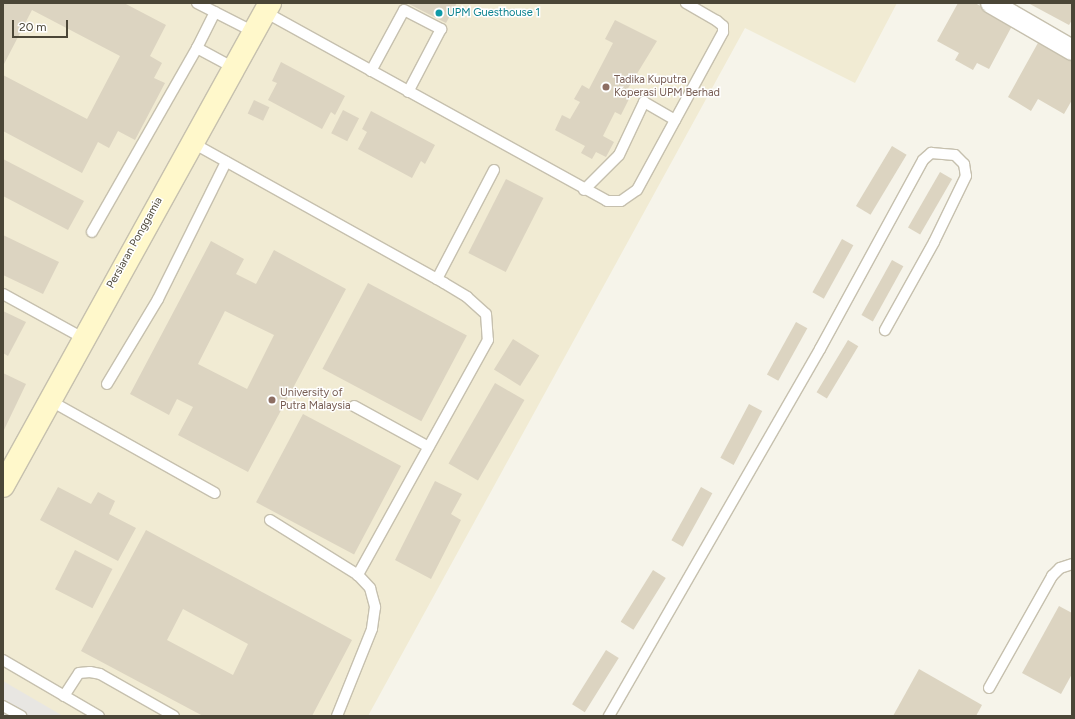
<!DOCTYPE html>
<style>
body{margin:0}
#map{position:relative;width:1075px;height:719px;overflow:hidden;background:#f6f4ea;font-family:Figtree,sans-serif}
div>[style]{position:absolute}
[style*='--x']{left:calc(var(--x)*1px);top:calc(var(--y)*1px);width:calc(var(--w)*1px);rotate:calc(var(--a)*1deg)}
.education>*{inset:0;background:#f1ebd3}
.parking>*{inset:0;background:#e8e6e2}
.building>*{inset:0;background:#dcd4c1;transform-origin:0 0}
.roads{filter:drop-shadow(1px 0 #c6c0ae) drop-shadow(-1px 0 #c6c0ae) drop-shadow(0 1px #c6c0ae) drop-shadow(0 -1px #c6c0ae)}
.lane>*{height:10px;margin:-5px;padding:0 5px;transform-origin:5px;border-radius:5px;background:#fff}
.street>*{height:20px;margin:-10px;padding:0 10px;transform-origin:10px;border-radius:10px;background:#fff}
.secondary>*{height:22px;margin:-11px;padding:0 11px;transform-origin:11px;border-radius:11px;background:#fff8cb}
.dots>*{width:11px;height:11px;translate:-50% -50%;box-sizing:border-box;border:2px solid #fff;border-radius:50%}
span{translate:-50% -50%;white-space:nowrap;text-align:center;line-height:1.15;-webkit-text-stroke:3px #fff;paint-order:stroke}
.culture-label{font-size:11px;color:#0d838f}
.left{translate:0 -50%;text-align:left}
.education-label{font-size:11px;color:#785e54}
.street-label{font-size:11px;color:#4b4637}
.frame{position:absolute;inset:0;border:4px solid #4b4637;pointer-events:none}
.scale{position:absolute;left:12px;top:20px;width:56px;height:18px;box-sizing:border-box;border:2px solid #4b4637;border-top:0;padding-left:5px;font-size:12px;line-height:14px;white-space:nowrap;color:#4b4637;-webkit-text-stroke:3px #fff;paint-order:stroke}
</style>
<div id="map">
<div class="education">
<div style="clip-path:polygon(3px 3px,897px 3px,855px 83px,745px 28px,368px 716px,3px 716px)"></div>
</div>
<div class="parking">
<div style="clip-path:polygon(3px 681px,63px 716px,3px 716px)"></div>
</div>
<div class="building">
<div style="clip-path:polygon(3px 3px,124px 3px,166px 25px,150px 56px,162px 63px,154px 78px,165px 83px,135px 140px,118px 131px,109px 148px,98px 142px,82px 173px,3px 131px,3px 75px,87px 119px,120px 56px,32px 10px,3px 66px)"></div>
<div style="clip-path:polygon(407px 3px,457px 3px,446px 23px)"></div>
<div style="clip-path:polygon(958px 3px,975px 3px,1013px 24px,989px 69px,977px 63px,973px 70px,955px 60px,959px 53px,937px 41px)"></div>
<div style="clip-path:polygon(1028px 3px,1072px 3px,1072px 20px,1069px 25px)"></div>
<div style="clip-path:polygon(615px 20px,657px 41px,627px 90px,632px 93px,621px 115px,615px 112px,603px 136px,614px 142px,606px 157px,596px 152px,592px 159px,581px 153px,585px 146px,555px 130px,562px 115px,570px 119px,580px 102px,574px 99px,582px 85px,589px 89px,613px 43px,605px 39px)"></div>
<div style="clip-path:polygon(1039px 41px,1072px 59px,1072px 100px,1064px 114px,1038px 99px,1031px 111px,1008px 97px)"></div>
<div style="clip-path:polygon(281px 62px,345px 96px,335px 115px,331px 112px,322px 129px,268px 100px,277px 83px,272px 81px)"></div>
<div style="left:254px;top:100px;width:17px;height:15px;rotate:25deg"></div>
<div style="left:343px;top:110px;width:18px;height:26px;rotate:27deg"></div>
<div style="clip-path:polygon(371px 111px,435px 145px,425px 164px,421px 161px,412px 178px,358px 149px,367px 132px,362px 129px)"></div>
<div style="left:892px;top:146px;width:17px;height:70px;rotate:31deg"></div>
<div style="clip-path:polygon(3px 159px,84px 201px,68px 230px,3px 196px)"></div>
<div style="left:940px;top:172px;width:14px;height:64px;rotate:30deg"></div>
<div style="left:506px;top:179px;width:42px;height:83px;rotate:27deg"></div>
<div style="clip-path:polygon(3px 235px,59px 262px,43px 294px,3px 275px)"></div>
<div style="left:842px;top:239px;width:13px;height:61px;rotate:29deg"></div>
<div style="clip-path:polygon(evenodd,211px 241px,244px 259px,236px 274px,256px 284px,274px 250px,346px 289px,248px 472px,178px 435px,193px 407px,177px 399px,169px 415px,130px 394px,211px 241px,225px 311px,274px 335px,247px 389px,198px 364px,225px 311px)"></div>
<div style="left:892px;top:260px;width:13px;height:63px;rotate:29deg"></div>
<div style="left:368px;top:283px;width:112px;height:97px;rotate:28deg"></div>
<div style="clip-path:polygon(3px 311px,26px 322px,8px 356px,3px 353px)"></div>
<div style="left:796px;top:322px;width:13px;height:60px;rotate:29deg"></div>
<div style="left:513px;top:339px;width:31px;height:36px;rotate:32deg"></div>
<div style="left:848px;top:340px;width:12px;height:61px;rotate:31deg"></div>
<div style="clip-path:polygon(3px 373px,26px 384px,3px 432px)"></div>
<div style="left:495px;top:383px;width:34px;height:93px;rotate:30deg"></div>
<div style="left:749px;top:404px;width:15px;height:61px;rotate:28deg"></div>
<div style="left:303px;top:414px;width:111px;height:100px;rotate:28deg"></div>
<div style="clip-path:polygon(435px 481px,462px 494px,451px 514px,461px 520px,431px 579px,395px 560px)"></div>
<div style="clip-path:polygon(58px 487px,91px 504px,98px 492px,115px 501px,109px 514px,136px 528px,118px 561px,40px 520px)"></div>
<div style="left:701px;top:487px;width:13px;height:61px;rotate:29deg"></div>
<div style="clip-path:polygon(evenodd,146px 530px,352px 640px,312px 716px,203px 716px,81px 651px,146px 530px,183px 609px,248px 644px,233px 675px,167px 640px,183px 609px)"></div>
<div style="left:75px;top:550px;width:42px;height:44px;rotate:27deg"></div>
<div style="left:653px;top:570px;width:15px;height:61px;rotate:32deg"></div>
<div style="clip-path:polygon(1059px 606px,1072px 613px,1072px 674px,1061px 694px,1022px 673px)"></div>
<div style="left:606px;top:650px;width:15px;height:64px;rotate:32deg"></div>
<div style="clip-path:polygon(919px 669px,982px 705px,976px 716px,893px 716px)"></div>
</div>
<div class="roads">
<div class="lane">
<div style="--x:197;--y:3;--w:64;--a:27"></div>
<div style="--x:215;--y:12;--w:40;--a:116.6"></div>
<div style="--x:197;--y:48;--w:42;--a:28.4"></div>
<div style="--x:265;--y:12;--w:391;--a:28.9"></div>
<div style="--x:607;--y:201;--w:14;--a:0"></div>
<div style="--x:621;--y:201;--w:19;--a:-35"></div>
<div style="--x:637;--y:190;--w:180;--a:-61.4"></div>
<div style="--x:723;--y:32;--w:6;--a:-90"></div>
<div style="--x:723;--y:26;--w:8;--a:-140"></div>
<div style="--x:717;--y:21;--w:36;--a:-150"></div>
<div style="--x:371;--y:71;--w:69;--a:-61.6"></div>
<div style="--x:404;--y:10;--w:42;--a:27.2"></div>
<div style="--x:441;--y:29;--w:71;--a:117.6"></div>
<div style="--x:191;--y:142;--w:290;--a:29.1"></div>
<div style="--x:444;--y:283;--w:27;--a:31"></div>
<div style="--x:467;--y:297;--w:25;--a:42"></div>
<div style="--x:486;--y:314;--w:26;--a:86"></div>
<div style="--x:488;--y:340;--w:269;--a:119"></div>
<div style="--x:584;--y:190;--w:49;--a:-45"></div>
<div style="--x:619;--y:155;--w:59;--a:-64.7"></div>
<div style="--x:644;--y:102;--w:36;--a:30"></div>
<div style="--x:92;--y:232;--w:212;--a:-60.3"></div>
<div style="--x:437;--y:279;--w:123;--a:-62.4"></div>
<div style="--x:3;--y:294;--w:91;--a:28.8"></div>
<div style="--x:107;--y:384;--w:99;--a:-59"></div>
<div style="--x:158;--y:299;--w:153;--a:-63.6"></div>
<div style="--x:49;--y:400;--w:190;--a:29.3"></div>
<div style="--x:354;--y:406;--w:85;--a:28.7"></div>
<div style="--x:270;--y:520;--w:104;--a:32"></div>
<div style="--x:358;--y:575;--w:18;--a:47"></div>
<div style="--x:370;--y:588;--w:20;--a:75"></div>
<div style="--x:375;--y:607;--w:22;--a:98"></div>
<div style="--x:372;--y:629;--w:94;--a:111.9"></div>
<div style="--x:3;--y:660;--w:111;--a:30.3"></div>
<div style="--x:989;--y:688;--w:129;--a:-60.6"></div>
<div style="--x:1052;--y:576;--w:11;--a:-45"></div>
<div style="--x:1060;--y:568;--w:13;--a:-18"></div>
<div style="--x:64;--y:696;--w:27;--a:-57"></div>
<div style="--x:79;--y:673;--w:11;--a:-5"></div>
<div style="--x:90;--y:672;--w:10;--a:11"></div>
<div style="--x:100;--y:674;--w:85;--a:29.6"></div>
<div style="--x:3;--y:706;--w:21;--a:29"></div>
<div style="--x:609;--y:716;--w:423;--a:-60.1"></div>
<div style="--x:820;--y:349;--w:215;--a:-61.4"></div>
<div style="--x:923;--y:160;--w:11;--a:-41"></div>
<div style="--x:931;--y:153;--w:24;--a:5"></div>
<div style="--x:955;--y:155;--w:13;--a:45"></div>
<div style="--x:964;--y:164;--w:12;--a:81"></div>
<div style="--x:966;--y:176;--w:73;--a:115.9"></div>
<div style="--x:934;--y:242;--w:101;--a:119.1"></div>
</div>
<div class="street">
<div style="--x:991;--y:3;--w:94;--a:30.1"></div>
</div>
<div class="secondary">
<div style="--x:3;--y:486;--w:552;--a:-61.07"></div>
</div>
</div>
<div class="dots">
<div style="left:439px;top:13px;background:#0f9aa8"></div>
<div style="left:606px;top:87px;background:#8d6e63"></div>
<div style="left:272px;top:400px;background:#8d6e63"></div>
</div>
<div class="culture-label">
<span class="left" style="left:447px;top:13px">UPM Guesthouse 1</span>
</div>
<div class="education-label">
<span class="left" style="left:614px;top:87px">Tadika Kuputra<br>Koperasi UPM Berhad</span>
<span class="left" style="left:280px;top:400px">University of<br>Putra Malaysia</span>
</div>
<div class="street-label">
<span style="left:135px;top:243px;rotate:-61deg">Persiaran Ponggamia</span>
</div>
<div class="frame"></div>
<div class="scale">20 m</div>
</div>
